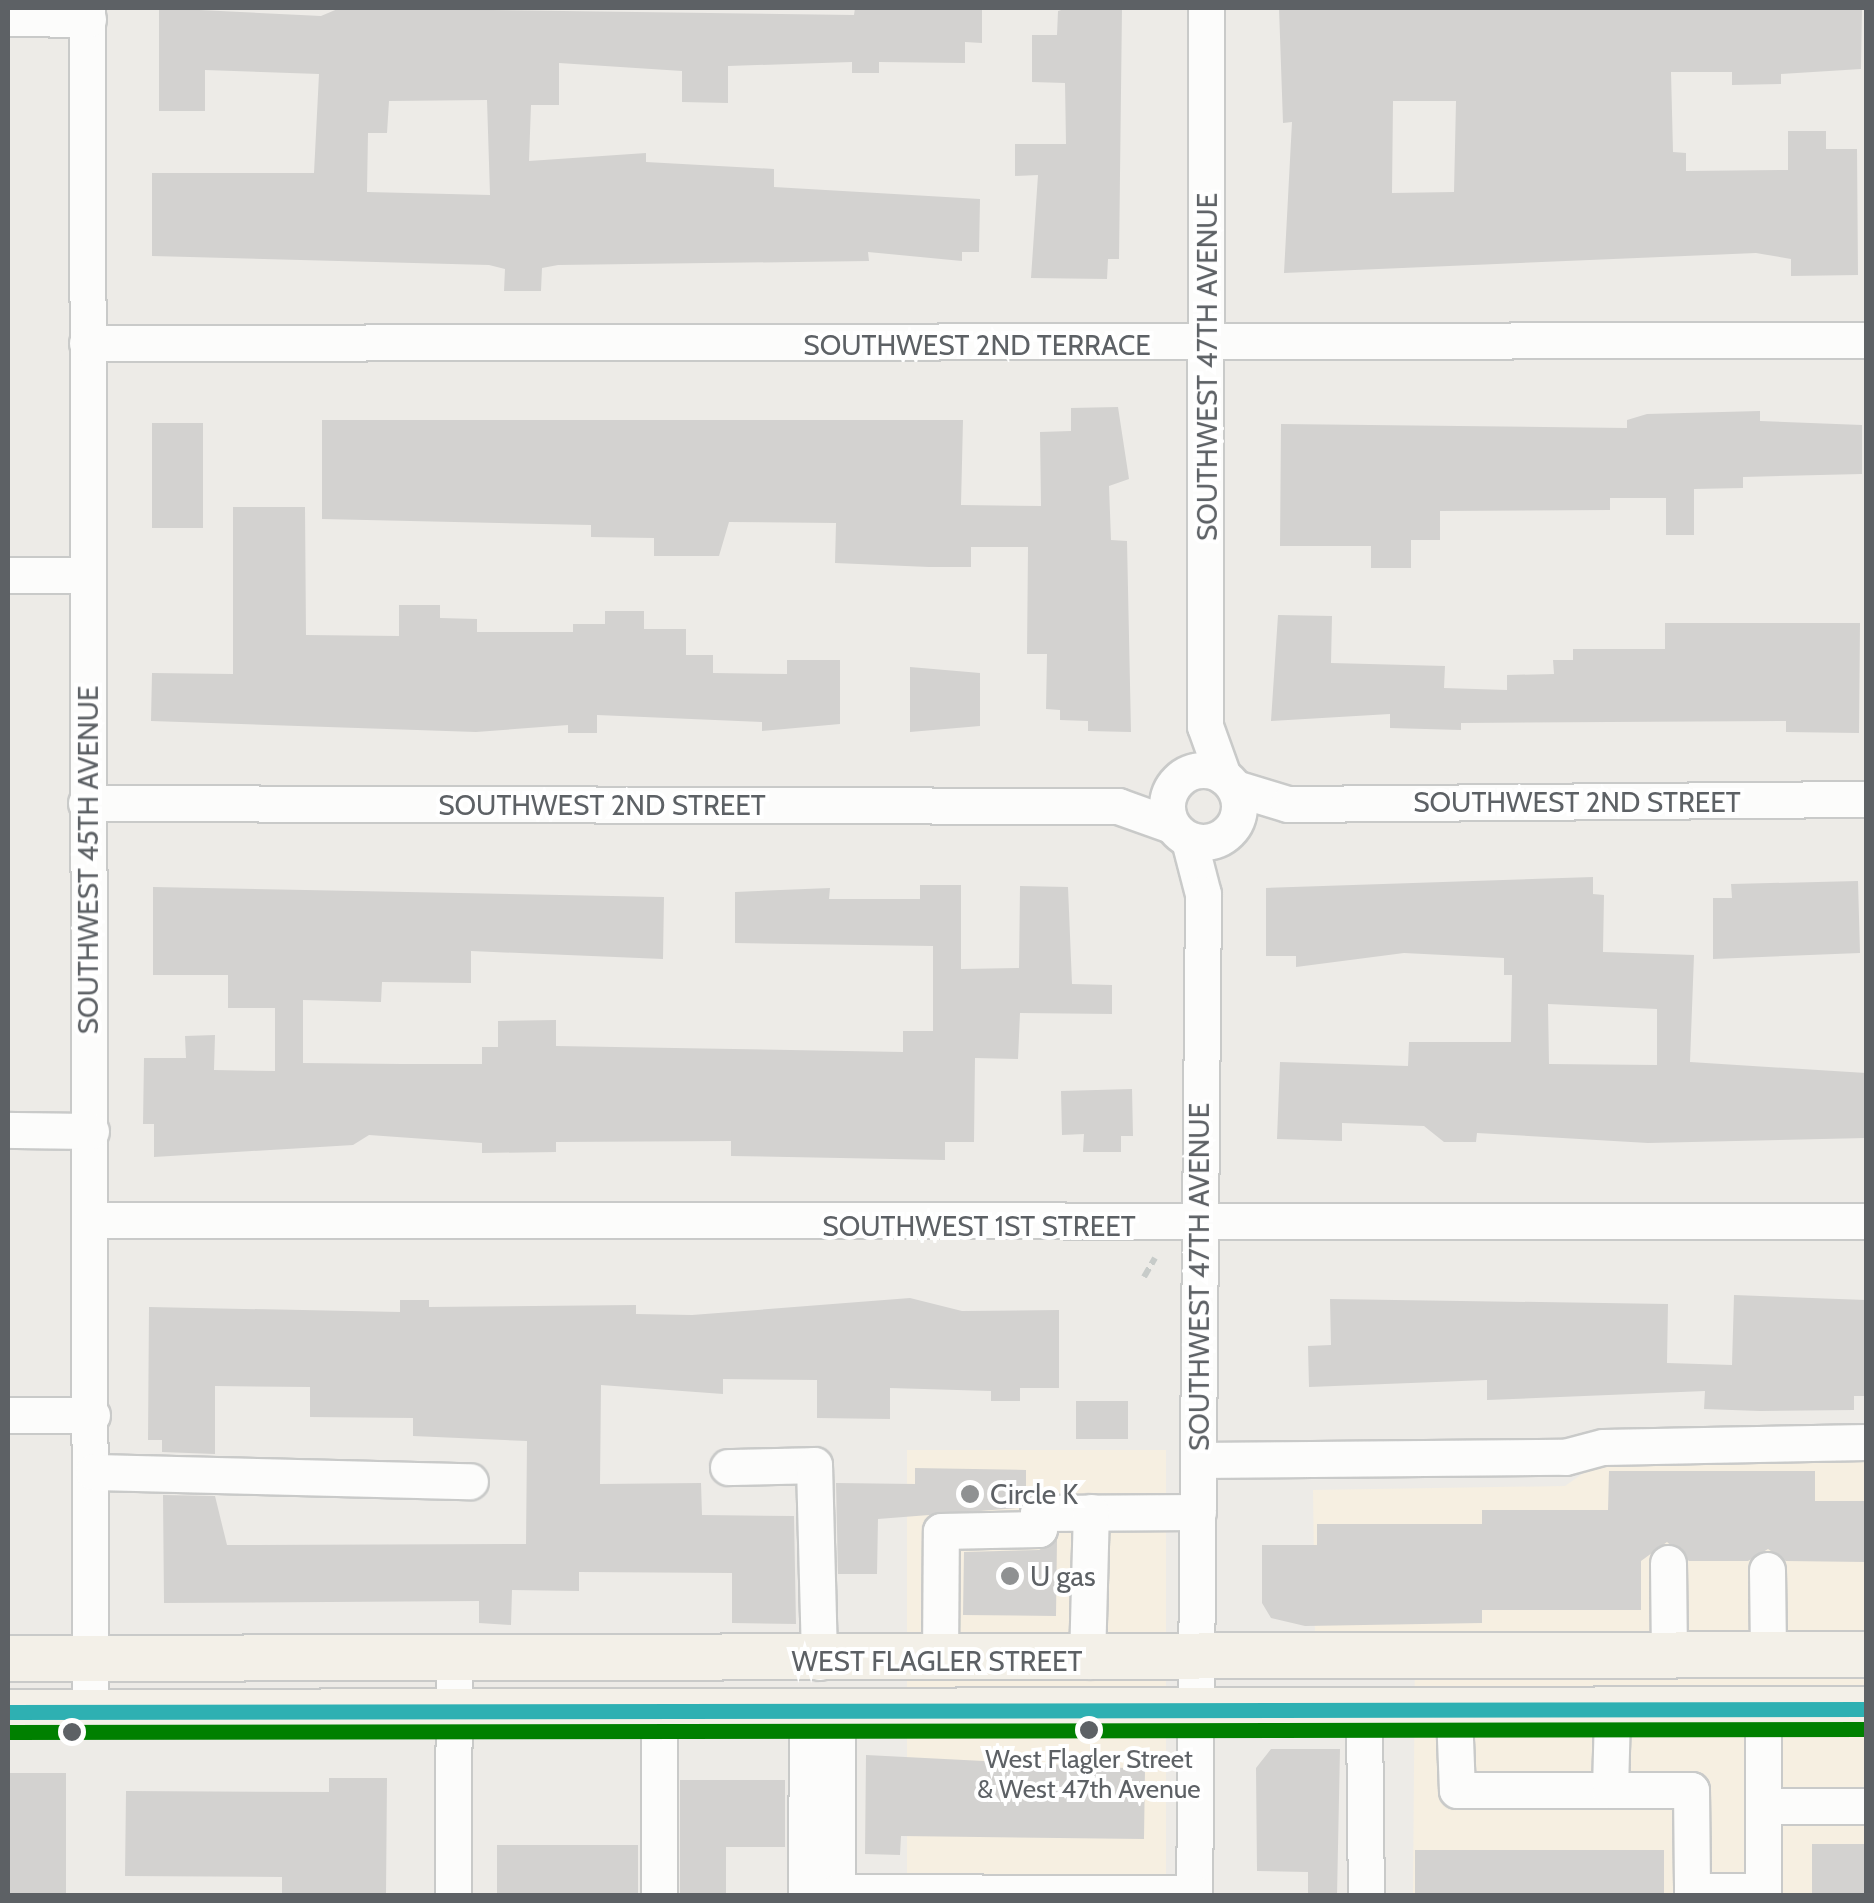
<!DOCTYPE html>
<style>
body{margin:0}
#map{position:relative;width:1874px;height:1903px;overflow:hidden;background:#edebe7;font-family:Cabin,sans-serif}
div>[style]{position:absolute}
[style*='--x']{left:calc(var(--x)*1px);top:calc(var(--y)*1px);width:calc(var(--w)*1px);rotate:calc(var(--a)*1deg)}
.commercial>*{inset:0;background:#f6efe1;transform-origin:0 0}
.building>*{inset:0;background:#d3d2d0;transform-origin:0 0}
.path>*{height:6px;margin-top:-3px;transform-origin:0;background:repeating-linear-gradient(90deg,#c7cbc9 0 10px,transparent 0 15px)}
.roads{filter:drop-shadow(2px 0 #c9cac9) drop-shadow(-2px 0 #c9cac9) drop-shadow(0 2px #c9cac9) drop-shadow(0 -2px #c9cac9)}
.minor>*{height:35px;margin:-17.5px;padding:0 17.5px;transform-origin:17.5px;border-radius:17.5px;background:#fcfcfb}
.minor>.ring{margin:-17.5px;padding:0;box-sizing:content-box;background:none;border:35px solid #fcfcfb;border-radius:50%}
.major>*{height:45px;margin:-22.5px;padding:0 22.5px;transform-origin:22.5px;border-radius:22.5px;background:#f3f0e8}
.bus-1>*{height:15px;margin:-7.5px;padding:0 7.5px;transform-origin:7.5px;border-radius:7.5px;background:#2eb0b2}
.bus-2>*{height:15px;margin:-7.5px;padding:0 7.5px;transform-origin:7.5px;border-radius:7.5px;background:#008000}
.dots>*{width:28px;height:28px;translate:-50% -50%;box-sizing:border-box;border:5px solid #fff;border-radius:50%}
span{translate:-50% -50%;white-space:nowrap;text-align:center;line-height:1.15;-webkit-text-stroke:8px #fff;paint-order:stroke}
.bus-label{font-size:26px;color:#5d6165}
.street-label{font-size:28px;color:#5d6165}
.poi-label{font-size:28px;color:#5d6165}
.left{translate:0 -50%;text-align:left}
.frame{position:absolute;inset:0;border:10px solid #5d6165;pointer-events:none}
</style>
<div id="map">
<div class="commercial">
<div style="left:907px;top:1450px;width:259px;height:445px"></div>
<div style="clip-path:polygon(1866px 1453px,1866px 1895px,1413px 1895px,1415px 1638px,1315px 1638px,1313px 1490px,1565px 1486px,1605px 1458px)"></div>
</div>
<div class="building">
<div style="clip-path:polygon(evenodd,159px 8px,321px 16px,340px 8px,854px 15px,855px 8px,982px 8px,982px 43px,965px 42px,965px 63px,879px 62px,879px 73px,852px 73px,852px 62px,728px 66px,728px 103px,682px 102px,682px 71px,559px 63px,559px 105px,531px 105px,529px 161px,646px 153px,646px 162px,774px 169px,774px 187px,980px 199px,979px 252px,962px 252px,962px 261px,868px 252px,869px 261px,558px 265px,542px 268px,541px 291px,504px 291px,505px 269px,489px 265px,152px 256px,152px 173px,314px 173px,319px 74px,205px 70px,205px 111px,159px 111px,159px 8px,487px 100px,490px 195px,367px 192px,368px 133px,387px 133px,389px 101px,487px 100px)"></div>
<div style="clip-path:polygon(1068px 8px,1122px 8px,1119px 259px,1108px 259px,1107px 279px,1031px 278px,1038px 175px,1015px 176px,1015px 144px,1066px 144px,1065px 83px,1032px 82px,1032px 35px,1057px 35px,1058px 11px)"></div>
<div style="clip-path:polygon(evenodd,1279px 8px,1862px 8px,1861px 69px,1781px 74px,1781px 84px,1732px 85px,1732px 72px,1671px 72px,1673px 152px,1686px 153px,1686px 171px,1788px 170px,1788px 131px,1826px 131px,1826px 149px,1857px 149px,1858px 275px,1791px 276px,1791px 259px,1756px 253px,1284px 273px,1292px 122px,1283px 123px,1279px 8px,1393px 101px,1456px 101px,1454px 192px,1392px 193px,1393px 101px)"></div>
<div style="clip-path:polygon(1118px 407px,1129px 479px,1109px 486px,1111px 540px,1127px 541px,1131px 732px,1088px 731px,1088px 721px,1060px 720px,1060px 710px,1046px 709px,1047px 654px,1027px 654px,1028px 547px,971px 547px,971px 567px,929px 567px,835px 563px,836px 523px,729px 522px,719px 556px,654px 556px,654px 538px,591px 537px,591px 525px,322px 519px,322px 420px,963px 420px,961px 505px,1041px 506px,1040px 432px,1071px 431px,1071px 408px)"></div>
<div style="clip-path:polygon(1760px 411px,1760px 421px,1862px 425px,1862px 474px,1743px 477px,1743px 488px,1694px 489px,1694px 535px,1666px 535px,1666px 498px,1610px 498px,1610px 510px,1440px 511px,1440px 540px,1411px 540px,1411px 568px,1371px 568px,1371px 546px,1280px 546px,1281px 424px,1627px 428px,1627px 420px,1647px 414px)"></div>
<div style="left:152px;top:423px;width:51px;height:105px"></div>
<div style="clip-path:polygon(233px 507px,305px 507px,306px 635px,399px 636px,399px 605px,440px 605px,440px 618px,477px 619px,477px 632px,573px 632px,573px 624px,605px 624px,605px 611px,644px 611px,644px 629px,686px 629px,686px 655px,713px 655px,713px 673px,787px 674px,787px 660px,840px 660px,840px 724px,762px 731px,762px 722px,597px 715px,597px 733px,568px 733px,568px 725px,476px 732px,151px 721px,152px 673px,233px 674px)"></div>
<div style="clip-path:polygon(1278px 615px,1332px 616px,1331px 663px,1445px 666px,1444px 688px,1507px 690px,1507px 675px,1554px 674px,1553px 660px,1573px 660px,1573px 649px,1665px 649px,1665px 623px,1860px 623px,1859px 733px,1786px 732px,1786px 721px,1461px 723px,1461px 730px,1390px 728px,1390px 714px,1271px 721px)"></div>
<div style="clip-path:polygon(910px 667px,980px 673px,980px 726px,910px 732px)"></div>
<div style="clip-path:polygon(evenodd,1593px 877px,1593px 894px,1604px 895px,1603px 952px,1694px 955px,1690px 1062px,1866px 1073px,1866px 1138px,1648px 1143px,1477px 1133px,1476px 1142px,1444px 1142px,1424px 1126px,1342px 1123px,1342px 1141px,1277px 1139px,1280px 1062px,1408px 1066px,1409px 1042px,1511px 1042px,1512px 975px,1504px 975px,1504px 958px,1404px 953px,1296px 967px,1296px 956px,1266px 956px,1266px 888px,1593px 877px,1548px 1004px,1657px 1009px,1657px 1065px,1549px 1064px,1548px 1004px)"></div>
<div style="clip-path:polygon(1858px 881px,1860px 953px,1713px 959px,1713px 898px,1732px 898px,1731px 884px)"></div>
<div style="clip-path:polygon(920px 885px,961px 885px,961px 969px,1019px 968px,1020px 886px,1068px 887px,1072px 984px,1112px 985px,1112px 1014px,1020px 1013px,1018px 1059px,975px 1058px,974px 1142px,945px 1142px,945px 1160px,731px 1156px,731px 1141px,556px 1142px,556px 1152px,482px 1153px,482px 1143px,369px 1135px,353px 1145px,154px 1157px,154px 1124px,143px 1124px,144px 1058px,186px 1058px,185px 1036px,215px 1035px,214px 1070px,275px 1071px,275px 1008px,228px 1008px,228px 975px,153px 975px,153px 887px,664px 897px,663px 959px,471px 951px,471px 983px,382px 982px,381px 1002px,303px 1000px,303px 1063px,402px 1064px,482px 1064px,482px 1047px,498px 1047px,498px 1021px,556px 1020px,556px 1046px,903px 1052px,903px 1031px,933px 1031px,933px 946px,735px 943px,735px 892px,830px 888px,829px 899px,920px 899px)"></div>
<div style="clip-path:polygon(1132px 1089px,1133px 1136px,1121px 1136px,1121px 1152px,1083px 1152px,1084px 1134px,1062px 1135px,1061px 1091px)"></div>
<div style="clip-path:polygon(1734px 1295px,1866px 1300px,1866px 1396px,1854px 1396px,1854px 1410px,1760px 1411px,1704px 1409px,1705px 1391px,1487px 1400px,1487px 1380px,1309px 1387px,1308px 1346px,1331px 1345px,1330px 1299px,1668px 1304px,1667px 1363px,1732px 1365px)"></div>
<div style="clip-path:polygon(910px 1298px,962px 1311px,1059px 1310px,1059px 1388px,1020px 1388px,1020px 1401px,991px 1401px,991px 1391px,890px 1388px,890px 1419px,817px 1418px,817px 1380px,723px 1379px,723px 1394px,601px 1385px,600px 1484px,701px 1483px,702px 1515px,794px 1516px,796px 1624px,732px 1623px,732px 1573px,579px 1572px,579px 1591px,512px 1590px,511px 1625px,479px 1623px,479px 1601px,164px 1603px,163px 1495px,215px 1496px,227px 1545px,526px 1544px,527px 1441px,413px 1436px,413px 1418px,310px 1417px,310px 1387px,215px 1386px,215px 1454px,162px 1452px,162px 1440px,148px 1440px,149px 1307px,400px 1312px,400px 1300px,429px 1300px,429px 1307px,636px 1305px,636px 1314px,692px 1315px)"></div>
<div style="left:1076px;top:1401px;width:52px;height:38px"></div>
<div style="clip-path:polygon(915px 1468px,1026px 1470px,1026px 1496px,1018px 1508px,878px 1519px,877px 1574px,838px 1574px,836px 1483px,915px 1484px)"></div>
<div style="clip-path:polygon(1609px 1471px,1815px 1471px,1815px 1501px,1866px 1501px,1866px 1562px,1786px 1561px,1768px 1549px,1748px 1561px,1689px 1561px,1667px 1542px,1641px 1561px,1641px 1610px,1482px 1610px,1482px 1623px,1305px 1626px,1271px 1618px,1262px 1603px,1262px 1545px,1317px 1545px,1317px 1524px,1482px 1524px,1482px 1510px,1608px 1510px)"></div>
<div style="clip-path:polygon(1057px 1540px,1056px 1616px,963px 1615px,964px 1552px,1039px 1550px)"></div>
<div style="clip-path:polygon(1271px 1749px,1340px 1749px,1337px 1896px,1308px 1896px,1308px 1872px,1257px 1871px,1256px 1768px)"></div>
<div style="clip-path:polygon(866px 1755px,1145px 1769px,1144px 1839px,901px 1836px,900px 1855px,865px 1854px)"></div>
<div style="left:9px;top:1773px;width:57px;height:123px"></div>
<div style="clip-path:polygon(329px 1778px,387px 1778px,386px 1896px,282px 1896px,282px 1877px,125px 1876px,126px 1791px,329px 1792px)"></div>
<div style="clip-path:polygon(680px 1780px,785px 1780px,785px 1847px,726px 1847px,726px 1896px,680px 1896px)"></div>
<div style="left:1812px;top:1844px;width:54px;height:52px"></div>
<div style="left:497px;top:1845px;width:141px;height:51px"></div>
<div style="left:1664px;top:1850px;width:46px;height:249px;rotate:90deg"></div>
</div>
<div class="path">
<div style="--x:1144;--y:1277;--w:22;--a:-60"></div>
</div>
<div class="roads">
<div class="minor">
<div style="--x:87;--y:8;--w:1704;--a:89.9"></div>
<div style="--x:1206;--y:8;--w:718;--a:90.08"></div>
<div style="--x:1205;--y:726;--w:53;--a:70.2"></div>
<div style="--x:8;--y:18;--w:80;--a:0.7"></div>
<div style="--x:87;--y:343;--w:1779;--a:-0.1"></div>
<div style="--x:8;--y:575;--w:79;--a:0"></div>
<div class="ring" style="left:1167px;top:770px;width:37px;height:37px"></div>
<div style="--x:1235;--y:788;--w:55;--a:16.8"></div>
<div style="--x:1288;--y:804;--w:578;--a:-0.5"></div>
<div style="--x:86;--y:803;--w:1032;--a:0.17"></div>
<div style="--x:1118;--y:806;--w:56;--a:19.7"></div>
<div style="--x:1189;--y:840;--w:56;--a:75.5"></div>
<div style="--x:1203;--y:894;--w:1002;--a:90.51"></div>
<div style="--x:8;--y:1130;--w:83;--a:0.7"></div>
<div style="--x:91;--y:1220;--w:1775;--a:0.03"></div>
<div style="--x:8;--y:1415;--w:84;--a:0"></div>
<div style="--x:1199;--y:1460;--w:366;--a:-0.5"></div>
<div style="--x:1565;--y:1457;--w:39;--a:-15"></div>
<div style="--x:1603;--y:1447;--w:263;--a:-1.1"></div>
<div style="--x:728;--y:1467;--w:86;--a:-1.3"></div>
<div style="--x:814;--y:1465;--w:197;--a:88.5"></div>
<div style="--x:93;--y:1472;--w:377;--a:1.4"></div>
<div style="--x:1668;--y:1563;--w:93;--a:89.4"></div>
<div style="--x:1767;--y:1570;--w:85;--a:89.3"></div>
<div style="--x:940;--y:1660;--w:129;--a:-89.6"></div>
<div style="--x:941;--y:1531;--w:98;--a:-1.2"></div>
<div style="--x:1039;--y:1529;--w:16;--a:-94"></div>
<div style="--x:1038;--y:1513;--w:160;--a:-0.4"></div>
<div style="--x:1087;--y:1661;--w:149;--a:-88.5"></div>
<div style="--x:1763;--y:1710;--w:186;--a:90"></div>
<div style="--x:1454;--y:1713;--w:77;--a:87.8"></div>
<div style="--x:1457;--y:1790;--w:153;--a:0"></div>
<div style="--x:1610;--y:1790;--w:79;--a:-88.5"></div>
<div style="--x:837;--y:1714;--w:178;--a:90"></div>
<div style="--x:837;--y:1892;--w:357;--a:0.2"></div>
<div style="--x:1364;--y:1714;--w:182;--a:89.4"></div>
<div style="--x:1610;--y:1790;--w:81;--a:0"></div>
<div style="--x:1691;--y:1790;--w:101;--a:89.4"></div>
<div style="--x:1692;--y:1891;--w:71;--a:0"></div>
<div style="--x:1763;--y:1806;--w:103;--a:0"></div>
<div style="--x:453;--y:1896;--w:236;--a:-89.8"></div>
<div style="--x:659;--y:1896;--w:183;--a:-90"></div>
<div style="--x:806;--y:1896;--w:182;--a:-89.7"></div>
</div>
<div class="major">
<div style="--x:8;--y:1658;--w:1858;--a:-0.12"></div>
<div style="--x:8;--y:1712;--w:1858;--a:-0.09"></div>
</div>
</div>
<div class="bus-1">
<div style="--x:8;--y:1712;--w:1858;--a:-0.09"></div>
</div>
<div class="bus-2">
<div style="--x:8;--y:1732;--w:1858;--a:-0.09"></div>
</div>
<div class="dots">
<div style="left:970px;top:1494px;background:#8f9192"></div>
<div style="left:1010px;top:1576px;background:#8f9192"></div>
<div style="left:1089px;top:1730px;background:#5d6165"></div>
<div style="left:72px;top:1732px;background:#5d6165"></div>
</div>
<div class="bus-label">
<span style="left:1089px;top:1775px">West Flagler Street<br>&amp; West 47th Avenue</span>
</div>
<div class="street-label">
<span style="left:977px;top:345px">SOUTHWEST 2ND TERRACE</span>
<span style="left:1207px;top:367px;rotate:-90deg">SOUTHWEST 47TH AVENUE</span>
<span style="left:1577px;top:802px">SOUTHWEST 2ND STREET</span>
<span style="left:602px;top:805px">SOUTHWEST 2ND STREET</span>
<span style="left:88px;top:860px;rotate:-90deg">SOUTHWEST 45TH AVENUE</span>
<span style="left:979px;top:1226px">SOUTHWEST 1ST STREET</span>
<span style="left:1199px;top:1277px;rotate:-90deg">SOUTHWEST 47TH AVENUE</span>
<span style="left:937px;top:1661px">WEST FLAGLER STREET</span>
</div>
<div class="poi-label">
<span class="left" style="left:990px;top:1494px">Circle K</span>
<span class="left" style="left:1030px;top:1576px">U gas</span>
</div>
<div class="frame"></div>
</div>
